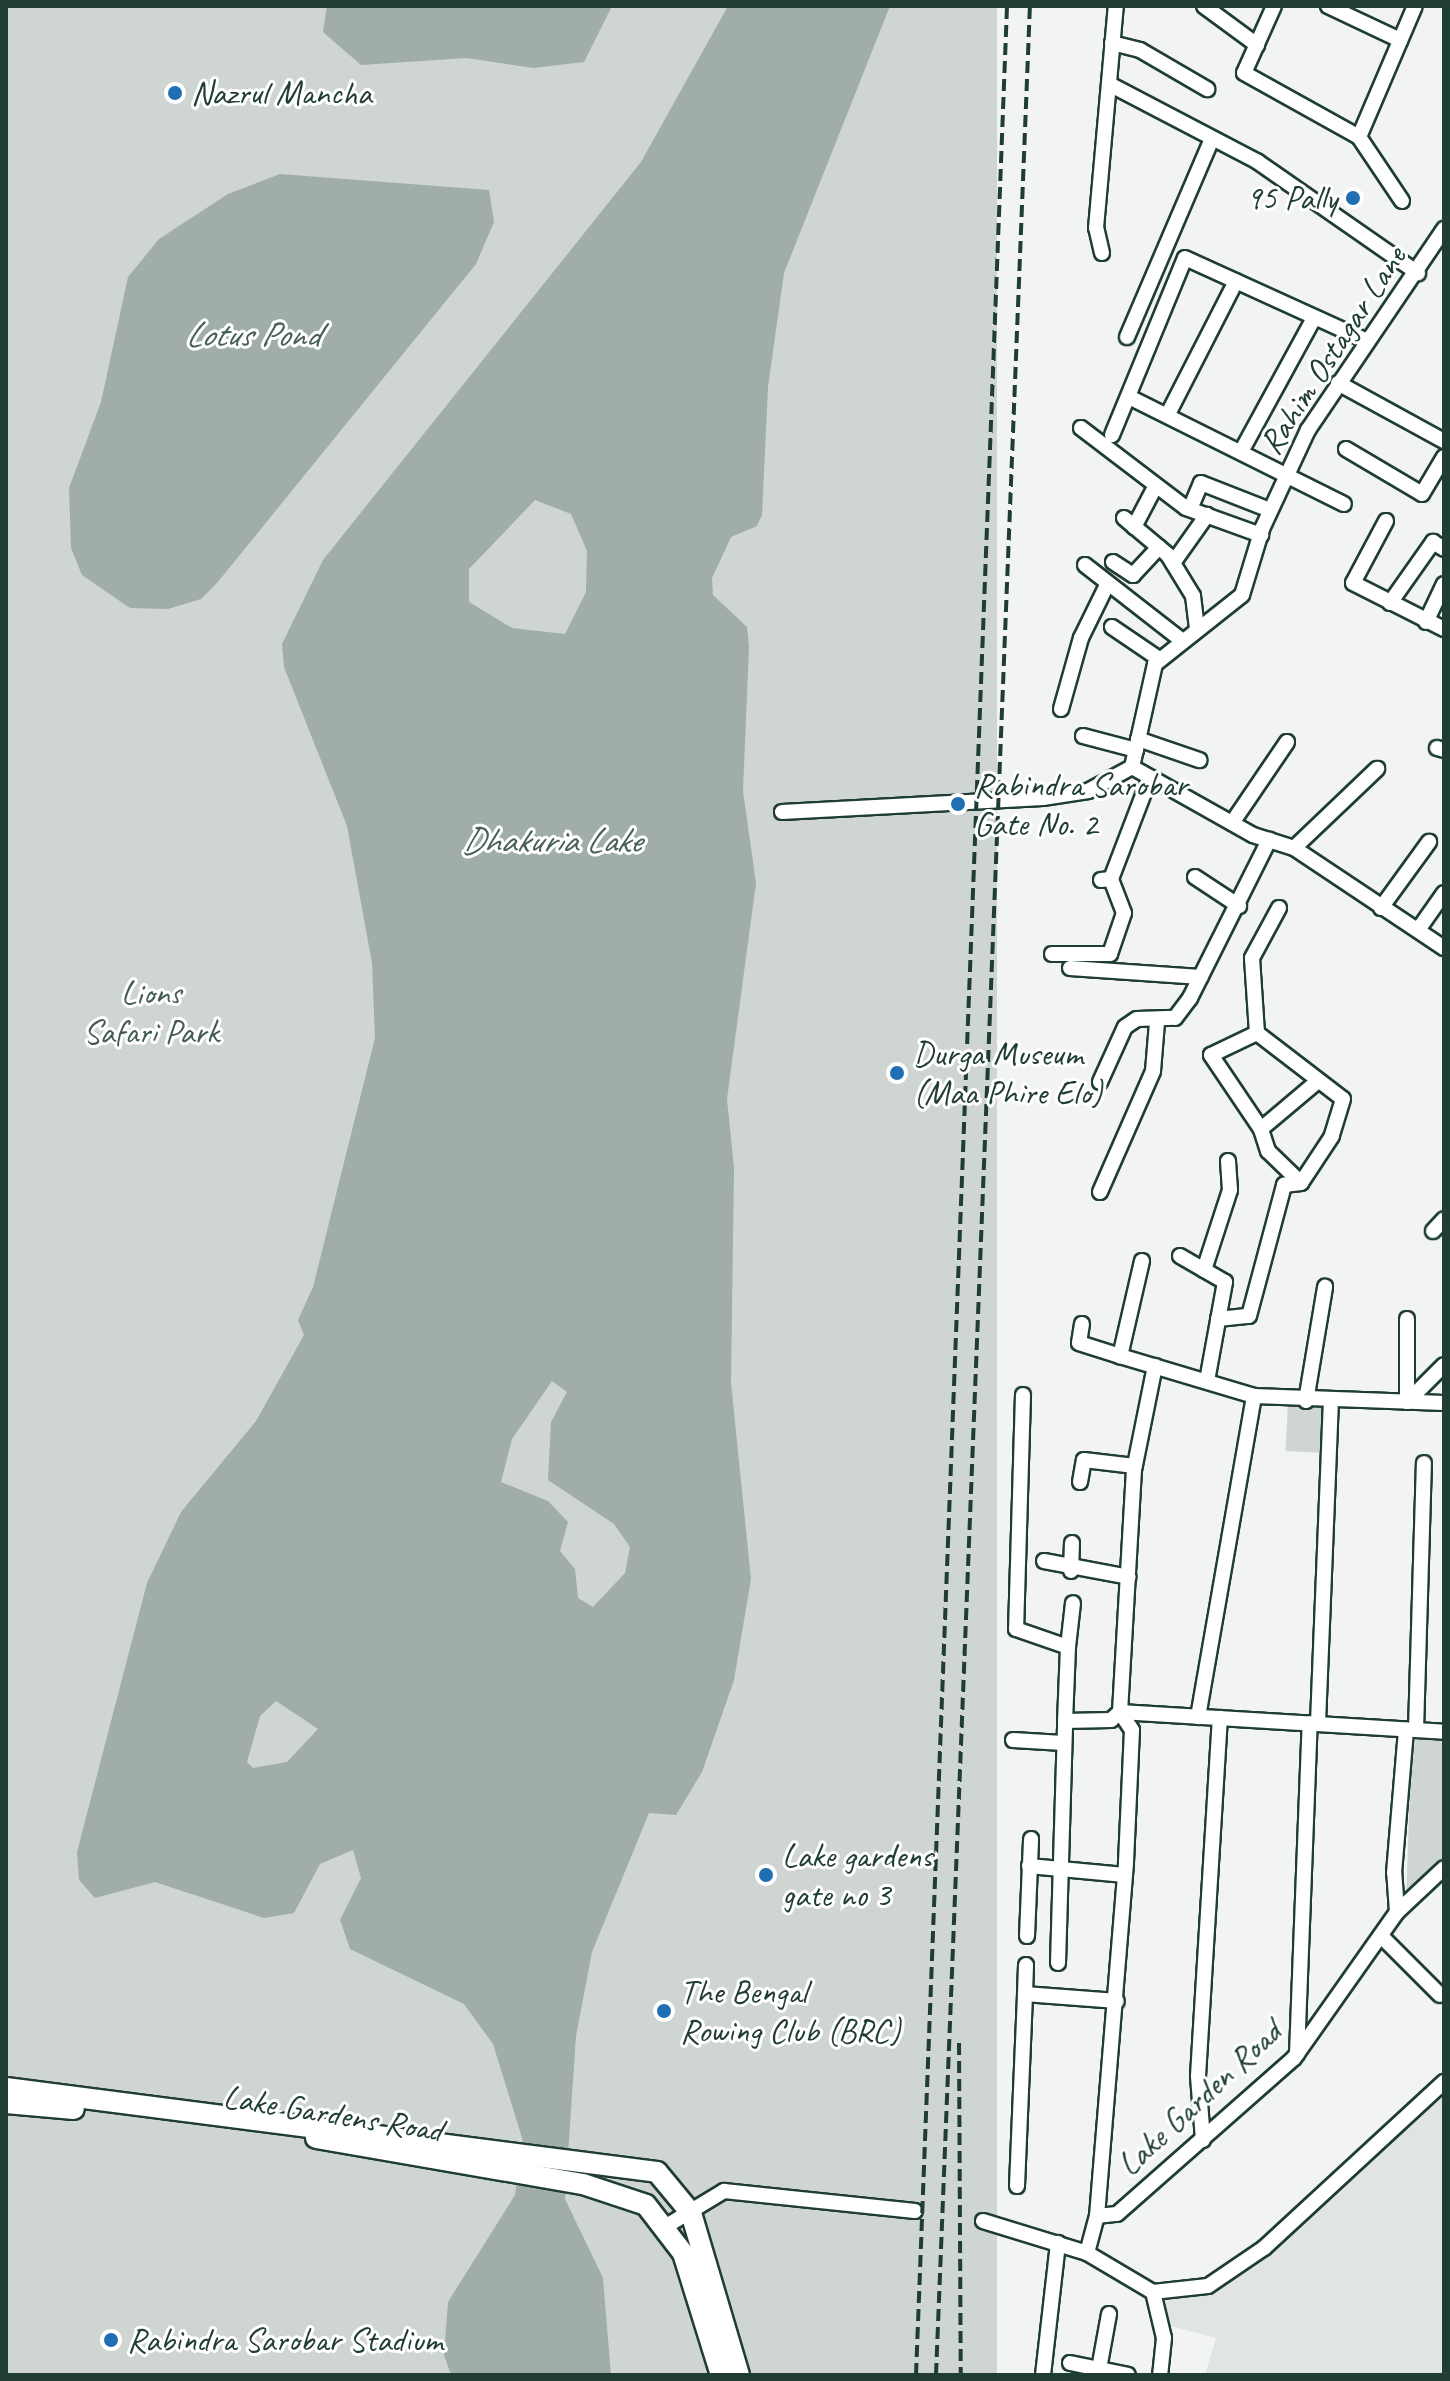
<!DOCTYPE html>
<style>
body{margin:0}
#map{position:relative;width:1450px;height:2381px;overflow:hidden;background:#f2f3f3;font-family:Caveat,sans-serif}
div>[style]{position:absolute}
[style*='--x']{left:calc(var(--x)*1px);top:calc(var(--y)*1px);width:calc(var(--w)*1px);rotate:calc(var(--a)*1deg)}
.built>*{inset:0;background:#e0e4e3}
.green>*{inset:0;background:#ced5d3;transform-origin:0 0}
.water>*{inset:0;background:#a1adaa}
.roads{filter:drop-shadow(2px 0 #1f3d34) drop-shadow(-2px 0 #1f3d34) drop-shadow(0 2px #1f3d34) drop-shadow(0 -2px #1f3d34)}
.street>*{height:14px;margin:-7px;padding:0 7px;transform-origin:7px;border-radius:7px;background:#fff}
.secondary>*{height:20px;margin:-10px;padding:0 10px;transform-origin:10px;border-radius:10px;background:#fff}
.rail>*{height:4px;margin-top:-2px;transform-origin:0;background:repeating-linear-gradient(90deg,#1f3d34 0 12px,transparent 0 18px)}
.dots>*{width:22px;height:22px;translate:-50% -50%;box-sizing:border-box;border:4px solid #fff;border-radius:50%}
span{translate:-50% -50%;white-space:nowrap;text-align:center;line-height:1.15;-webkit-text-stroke:6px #fff;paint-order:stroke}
.poi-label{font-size:34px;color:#1f3d34}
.left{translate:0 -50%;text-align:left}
.right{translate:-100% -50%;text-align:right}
.street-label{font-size:34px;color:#1f3d34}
.park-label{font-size:34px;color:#425b54}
.water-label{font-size:36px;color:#465f57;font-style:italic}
.frame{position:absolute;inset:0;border:8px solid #1f3d34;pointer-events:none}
</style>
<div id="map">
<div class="built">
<div style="clip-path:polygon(1444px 2086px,1444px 2375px,1205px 2375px,1216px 2338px,1167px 2325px,1155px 2294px,1208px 2290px)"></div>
</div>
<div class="green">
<div style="left:6px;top:6px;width:991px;height:2369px"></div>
<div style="left:1288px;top:1404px;width:39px;height:47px;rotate:3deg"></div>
<div style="clip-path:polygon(1412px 1733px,1444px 1736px,1444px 1861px,1406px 1903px)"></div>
</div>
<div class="water">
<div style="clip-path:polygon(327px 6px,612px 6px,584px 62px,533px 68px,467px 58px,361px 65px,323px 32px)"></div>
<div style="clip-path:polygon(evenodd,728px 6px,890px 6px,784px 273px,768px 387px,762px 515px,757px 526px,731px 537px,712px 578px,713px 595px,747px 627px,749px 647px,743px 791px,756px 883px,727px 1099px,734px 1168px,731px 1383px,751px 1579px,734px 1680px,702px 1772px,676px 1815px,649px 1813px,592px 1952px,576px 2036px,565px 2199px,603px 2278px,611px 2375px,451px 2375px,444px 2355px,448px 2302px,515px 2195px,523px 2141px,493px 2044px,464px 2004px,350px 1949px,340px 1920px,361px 1878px,353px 1850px,320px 1864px,294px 1913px,264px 1918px,155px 1882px,95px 1898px,79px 1880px,77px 1852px,147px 1583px,181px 1512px,256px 1421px,304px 1335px,298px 1320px,313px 1287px,375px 1038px,372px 963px,347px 826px,284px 667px,282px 644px,323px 560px,641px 162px,728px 6px,535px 500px,571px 514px,587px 551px,586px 592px,565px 634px,512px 628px,469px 602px,469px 569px,535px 500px,728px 6px,552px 1381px,567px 1392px,551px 1422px,548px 1480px,614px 1524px,630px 1547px,625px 1573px,593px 1607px,578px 1598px,575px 1569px,560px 1551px,568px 1522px,548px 1501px,501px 1482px,512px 1439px,552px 1381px,728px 6px,276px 1701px,318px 1729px,287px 1762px,253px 1768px,247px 1762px,260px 1716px,276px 1701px)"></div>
<div style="clip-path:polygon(280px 174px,489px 190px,494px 222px,476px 264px,217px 583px,201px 599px,168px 609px,130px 608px,82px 575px,71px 548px,69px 488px,101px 402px,128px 277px,159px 239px,228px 194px)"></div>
</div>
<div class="roads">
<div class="street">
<div style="--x:1204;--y:6;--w:66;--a:36.3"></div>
<div style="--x:1274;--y:6;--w:73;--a:114.1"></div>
<div style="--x:1244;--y:73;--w:132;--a:29.1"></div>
<div style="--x:1359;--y:137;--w:77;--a:56.1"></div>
<div style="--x:1328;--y:6;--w:80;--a:25.3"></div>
<div style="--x:1112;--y:43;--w:29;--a:14"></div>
<div style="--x:1140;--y:50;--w:78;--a:30.2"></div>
<div style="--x:1111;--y:85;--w:166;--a:27.6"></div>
<div style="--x:1258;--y:162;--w:195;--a:34.8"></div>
<div style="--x:1359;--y:137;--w:142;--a:-66.9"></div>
<div style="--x:1102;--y:253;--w:26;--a:-103"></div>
<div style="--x:1096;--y:228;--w:223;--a:-84.9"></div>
<div style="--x:1127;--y:337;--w:215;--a:-66.8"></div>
<div style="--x:1338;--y:383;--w:121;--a:28.7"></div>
<div style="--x:1129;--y:397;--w:240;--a:26.5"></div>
<div style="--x:1168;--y:414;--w:149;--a:-62.9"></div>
<div style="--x:1081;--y:428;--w:132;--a:37.3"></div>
<div style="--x:1186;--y:508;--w:80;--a:19.8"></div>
<div style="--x:1112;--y:435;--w:191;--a:-67.6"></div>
<div style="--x:1185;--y:258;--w:200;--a:24.5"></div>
<div style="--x:1346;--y:449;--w:88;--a:30.6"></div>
<div style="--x:1422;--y:494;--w:43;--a:-59.3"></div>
<div style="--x:1242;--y:450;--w:150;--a:-61.4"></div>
<div style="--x:1190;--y:509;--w:28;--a:-67"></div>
<div style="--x:1201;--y:483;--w:74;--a:21.4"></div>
<div style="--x:1124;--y:518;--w:57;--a:40.1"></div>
<div style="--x:1168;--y:555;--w:48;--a:58.6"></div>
<div style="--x:1193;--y:596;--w:32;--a:83"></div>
<div style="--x:1386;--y:521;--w:70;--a:118"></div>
<div style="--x:1353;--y:583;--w:102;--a:26.8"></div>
<div style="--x:1134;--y:527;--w:45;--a:-62.3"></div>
<div style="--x:1113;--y:562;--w:24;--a:33"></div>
<div style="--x:1133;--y:575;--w:38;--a:-47"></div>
<div style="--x:1173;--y:563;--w:59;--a:-54.7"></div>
<div style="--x:1085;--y:565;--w:120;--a:37.9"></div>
<div style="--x:1390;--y:603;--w:75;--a:-54.8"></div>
<div style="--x:1433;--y:542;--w:13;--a:32"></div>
<div style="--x:1426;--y:622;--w:42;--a:-64.7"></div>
<div style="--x:1112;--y:627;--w:57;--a:34.2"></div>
<div style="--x:1061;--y:709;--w:74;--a:-74.3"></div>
<div style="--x:1081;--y:638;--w:61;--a:-63.9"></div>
<div style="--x:1083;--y:736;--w:55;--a:14.8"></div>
<div style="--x:1138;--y:739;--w:65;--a:19"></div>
<div style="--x:1437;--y:748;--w:7;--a:16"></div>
<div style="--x:1132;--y:767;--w:106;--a:-77.4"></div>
<div style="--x:1155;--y:664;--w:111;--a:-38.4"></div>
<div style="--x:1242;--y:595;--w:69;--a:-73.1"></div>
<div style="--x:1262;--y:529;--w:109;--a:-65.1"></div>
<div style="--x:1308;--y:430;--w:243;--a:-55.9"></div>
<div style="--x:1132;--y:767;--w:139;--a:29.3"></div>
<div style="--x:1253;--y:835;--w:43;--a:17.6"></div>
<div style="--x:1294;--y:848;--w:180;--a:33.7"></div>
<div style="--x:782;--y:812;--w:261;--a:-3.1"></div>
<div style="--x:1043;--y:798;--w:46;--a:-8.8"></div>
<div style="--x:1088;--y:791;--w:50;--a:-28.6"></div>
<div style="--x:1232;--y:823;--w:98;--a:-55.8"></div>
<div style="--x:1294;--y:848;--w:115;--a:-43.6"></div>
<div style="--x:1195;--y:877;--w:53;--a:33.4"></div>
<div style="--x:1101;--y:880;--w:10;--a:-6"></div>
<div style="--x:1111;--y:879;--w:109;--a:-69.1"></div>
<div style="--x:1279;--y:908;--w:57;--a:118.4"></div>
<div style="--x:1252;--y:958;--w:75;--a:86.2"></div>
<div style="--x:1257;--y:1033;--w:108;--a:37.5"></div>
<div style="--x:1343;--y:1099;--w:39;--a:107"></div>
<div style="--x:1332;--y:1136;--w:56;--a:123.4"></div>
<div style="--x:1381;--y:908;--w:82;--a:-54"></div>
<div style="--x:1418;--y:930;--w:45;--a:-54.9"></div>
<div style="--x:1052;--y:954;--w:58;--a:0"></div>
<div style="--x:1110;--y:954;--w:43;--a:-71.1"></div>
<div style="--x:1124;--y:913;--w:36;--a:-111"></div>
<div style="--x:1070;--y:968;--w:131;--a:3.9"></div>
<div style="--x:1257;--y:1033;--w:51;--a:154.4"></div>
<div style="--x:1211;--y:1055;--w:89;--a:56"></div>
<div style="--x:1100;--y:1082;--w:60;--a:-65.6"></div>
<div style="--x:1125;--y:1027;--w:14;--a:-34"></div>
<div style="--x:1137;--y:1019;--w:38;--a:-2"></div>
<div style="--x:1175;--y:1018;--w:25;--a:-53"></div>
<div style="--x:1190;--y:998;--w:177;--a:-63.4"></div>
<div style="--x:1301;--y:1183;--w:46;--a:-135.9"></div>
<div style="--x:1268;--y:1151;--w:23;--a:-108"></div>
<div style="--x:1261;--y:1129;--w:75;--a:-40.1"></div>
<div style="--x:1100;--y:1192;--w:132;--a:-66.3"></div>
<div style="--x:1153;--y:1071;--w:49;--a:-85.3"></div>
<div style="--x:1433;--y:1231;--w:16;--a:-47"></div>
<div style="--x:1180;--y:1256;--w:52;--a:30"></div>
<div style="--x:1225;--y:1282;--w:101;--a:100.3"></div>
<div style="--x:1142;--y:1261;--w:98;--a:103"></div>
<div style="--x:1120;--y:1356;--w:140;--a:16.6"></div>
<div style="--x:1254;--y:1396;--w:190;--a:2.1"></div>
<div style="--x:1204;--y:1270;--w:84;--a:-72"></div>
<div style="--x:1230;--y:1190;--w:29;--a:-94"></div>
<div style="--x:1218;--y:1319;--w:31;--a:-6"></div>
<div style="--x:1249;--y:1316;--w:136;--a:-75"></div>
<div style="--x:1284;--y:1185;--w:17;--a:-7"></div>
<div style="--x:1082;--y:1324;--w:19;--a:99"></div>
<div style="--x:1079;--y:1343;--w:43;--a:17.6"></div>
<div style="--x:1023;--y:1395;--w:234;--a:91.7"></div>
<div style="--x:1016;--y:1629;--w:55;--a:19.1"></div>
<div style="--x:1068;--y:1647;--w:44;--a:-83.5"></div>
<div style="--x:1306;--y:1401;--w:116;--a:-80.5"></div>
<div style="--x:1407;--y:1402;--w:83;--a:-90"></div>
<div style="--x:1407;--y:1402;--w:52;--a:-45"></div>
<div style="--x:1080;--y:1482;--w:22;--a:-80"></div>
<div style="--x:1084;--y:1460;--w:51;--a:6.7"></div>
<div style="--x:1044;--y:1561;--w:86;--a:10.7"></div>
<div style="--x:1071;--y:1571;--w:28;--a:-88"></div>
<div style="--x:1068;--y:1647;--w:74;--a:92.3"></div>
<div style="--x:1065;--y:1721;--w:46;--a:-1.2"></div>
<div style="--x:1111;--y:1720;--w:12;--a:-42"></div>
<div style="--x:1120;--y:1712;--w:242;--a:-86.7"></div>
<div style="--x:1134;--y:1470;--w:106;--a:-78.6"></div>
<div style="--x:1120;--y:1712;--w:325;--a:3.5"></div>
<div style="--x:1198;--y:1717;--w:326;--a:-80.1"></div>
<div style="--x:1318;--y:1723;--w:322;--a:-87.7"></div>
<div style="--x:1416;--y:1730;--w:267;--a:-88.3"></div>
<div style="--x:1013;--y:1740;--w:50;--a:3.4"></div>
<div style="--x:1029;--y:1866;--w:96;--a:5.4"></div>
<div style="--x:1397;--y:1912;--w:39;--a:-94"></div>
<div style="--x:1394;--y:1873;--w:144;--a:-85.2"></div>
<div style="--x:1027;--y:1936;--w:97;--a:-87.6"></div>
<div style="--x:1384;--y:1939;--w:79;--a:45"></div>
<div style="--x:1058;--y:1963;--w:242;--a:-88.3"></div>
<div style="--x:1025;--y:1994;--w:29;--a:-88"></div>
<div style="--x:1297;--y:2054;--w:331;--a:-87.8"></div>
<div style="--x:1203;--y:2140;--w:64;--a:-94.5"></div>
<div style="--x:1198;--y:2076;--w:359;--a:-86.5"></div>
<div style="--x:1017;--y:2186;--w:192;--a:-87.6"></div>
<div style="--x:1025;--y:1994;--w:92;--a:4.4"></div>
<div style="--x:1097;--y:2216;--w:355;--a:-85.3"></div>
<div style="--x:1126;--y:1862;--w:132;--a:-87.4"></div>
<div style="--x:1132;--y:1730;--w:22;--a:-124"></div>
<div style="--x:983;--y:2221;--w:109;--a:17.1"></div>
<div style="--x:1087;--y:2253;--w:77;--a:30.6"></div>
<div style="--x:1153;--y:2292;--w:55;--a:-6.2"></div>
<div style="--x:1208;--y:2286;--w:68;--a:-34.2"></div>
<div style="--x:1264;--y:2248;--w:245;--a:-42.7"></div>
<div style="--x:668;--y:2225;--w:66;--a:-31.3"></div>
<div style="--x:724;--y:2191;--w:192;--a:6"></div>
<div style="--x:1087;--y:2253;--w:38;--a:-75"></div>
<div style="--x:1097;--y:2216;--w:20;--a:-6"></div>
<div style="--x:1117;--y:2214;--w:236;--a:-41.4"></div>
<div style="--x:1294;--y:2058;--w:179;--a:-54.8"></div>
<div style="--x:1397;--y:1912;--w:64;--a:-43.1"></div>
<div style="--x:1153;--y:2292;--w:47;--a:76.6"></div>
<div style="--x:1164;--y:2338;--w:37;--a:96"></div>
<div style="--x:1070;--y:2363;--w:59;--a:11.7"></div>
<div style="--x:1099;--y:2369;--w:56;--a:-79.7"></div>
<div style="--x:1043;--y:2375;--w:133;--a:-83.5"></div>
</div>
<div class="secondary">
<div style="--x:6;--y:2088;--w:656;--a:7.35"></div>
<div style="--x:657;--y:2172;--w:53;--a:50.3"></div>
<div style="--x:691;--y:2213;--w:169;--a:73.5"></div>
<div style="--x:6;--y:2103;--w:68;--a:5"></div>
<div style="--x:316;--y:2138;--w:271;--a:9.8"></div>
<div style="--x:583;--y:2184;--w:66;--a:18.4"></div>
<div style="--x:646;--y:2205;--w:61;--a:52.4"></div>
<div style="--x:683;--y:2253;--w:128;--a:72.7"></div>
</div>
</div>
<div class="rail">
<div style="--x:959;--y:2043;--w:332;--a:89.7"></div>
<div style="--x:916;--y:2375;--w:2371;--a:-87.8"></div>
<div style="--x:936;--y:2375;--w:2371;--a:-87.73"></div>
</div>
<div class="dots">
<div style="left:175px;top:93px;background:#1f6fb2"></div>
<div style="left:1353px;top:198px;background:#1f6fb2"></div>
<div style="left:958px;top:804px;background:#1f6fb2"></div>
<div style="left:897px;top:1073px;background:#1f6fb2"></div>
<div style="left:766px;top:1875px;background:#1f6fb2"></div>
<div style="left:664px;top:2011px;background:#1f6fb2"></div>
<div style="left:111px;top:2340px;background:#1f6fb2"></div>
</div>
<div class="poi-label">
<span class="left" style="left:191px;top:93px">Nazrul Mancha</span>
<span class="right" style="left:1337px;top:198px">95 Pally</span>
<span class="left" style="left:974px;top:804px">Rabindra Sarobar<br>Gate No. 2</span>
<span class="left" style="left:913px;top:1073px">Durga Museum<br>(Maa Phire Elo)</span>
<span class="left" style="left:782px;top:1875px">Lake gardens<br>gate no 3</span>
<span class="left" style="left:680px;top:2011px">The Bengal<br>Rowing Club (BRC)</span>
<span class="left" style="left:127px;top:2340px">Rabindra Sarobar Stadium</span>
</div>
<div class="street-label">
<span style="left:1332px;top:350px;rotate:-57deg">Rahim Ostagar Lane</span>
<span style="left:1199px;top:2098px;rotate:-43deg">Lake Garden Road</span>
<span style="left:333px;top:2113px;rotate:9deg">Lake Gardens Road</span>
</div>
<div class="park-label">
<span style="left:151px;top:1012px">Lions<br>Safari Park</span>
</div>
<div class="water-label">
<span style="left:252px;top:335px">Lotus Pond</span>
<span style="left:551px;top:841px">Dhakuria Lake</span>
</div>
<div class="frame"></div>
</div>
